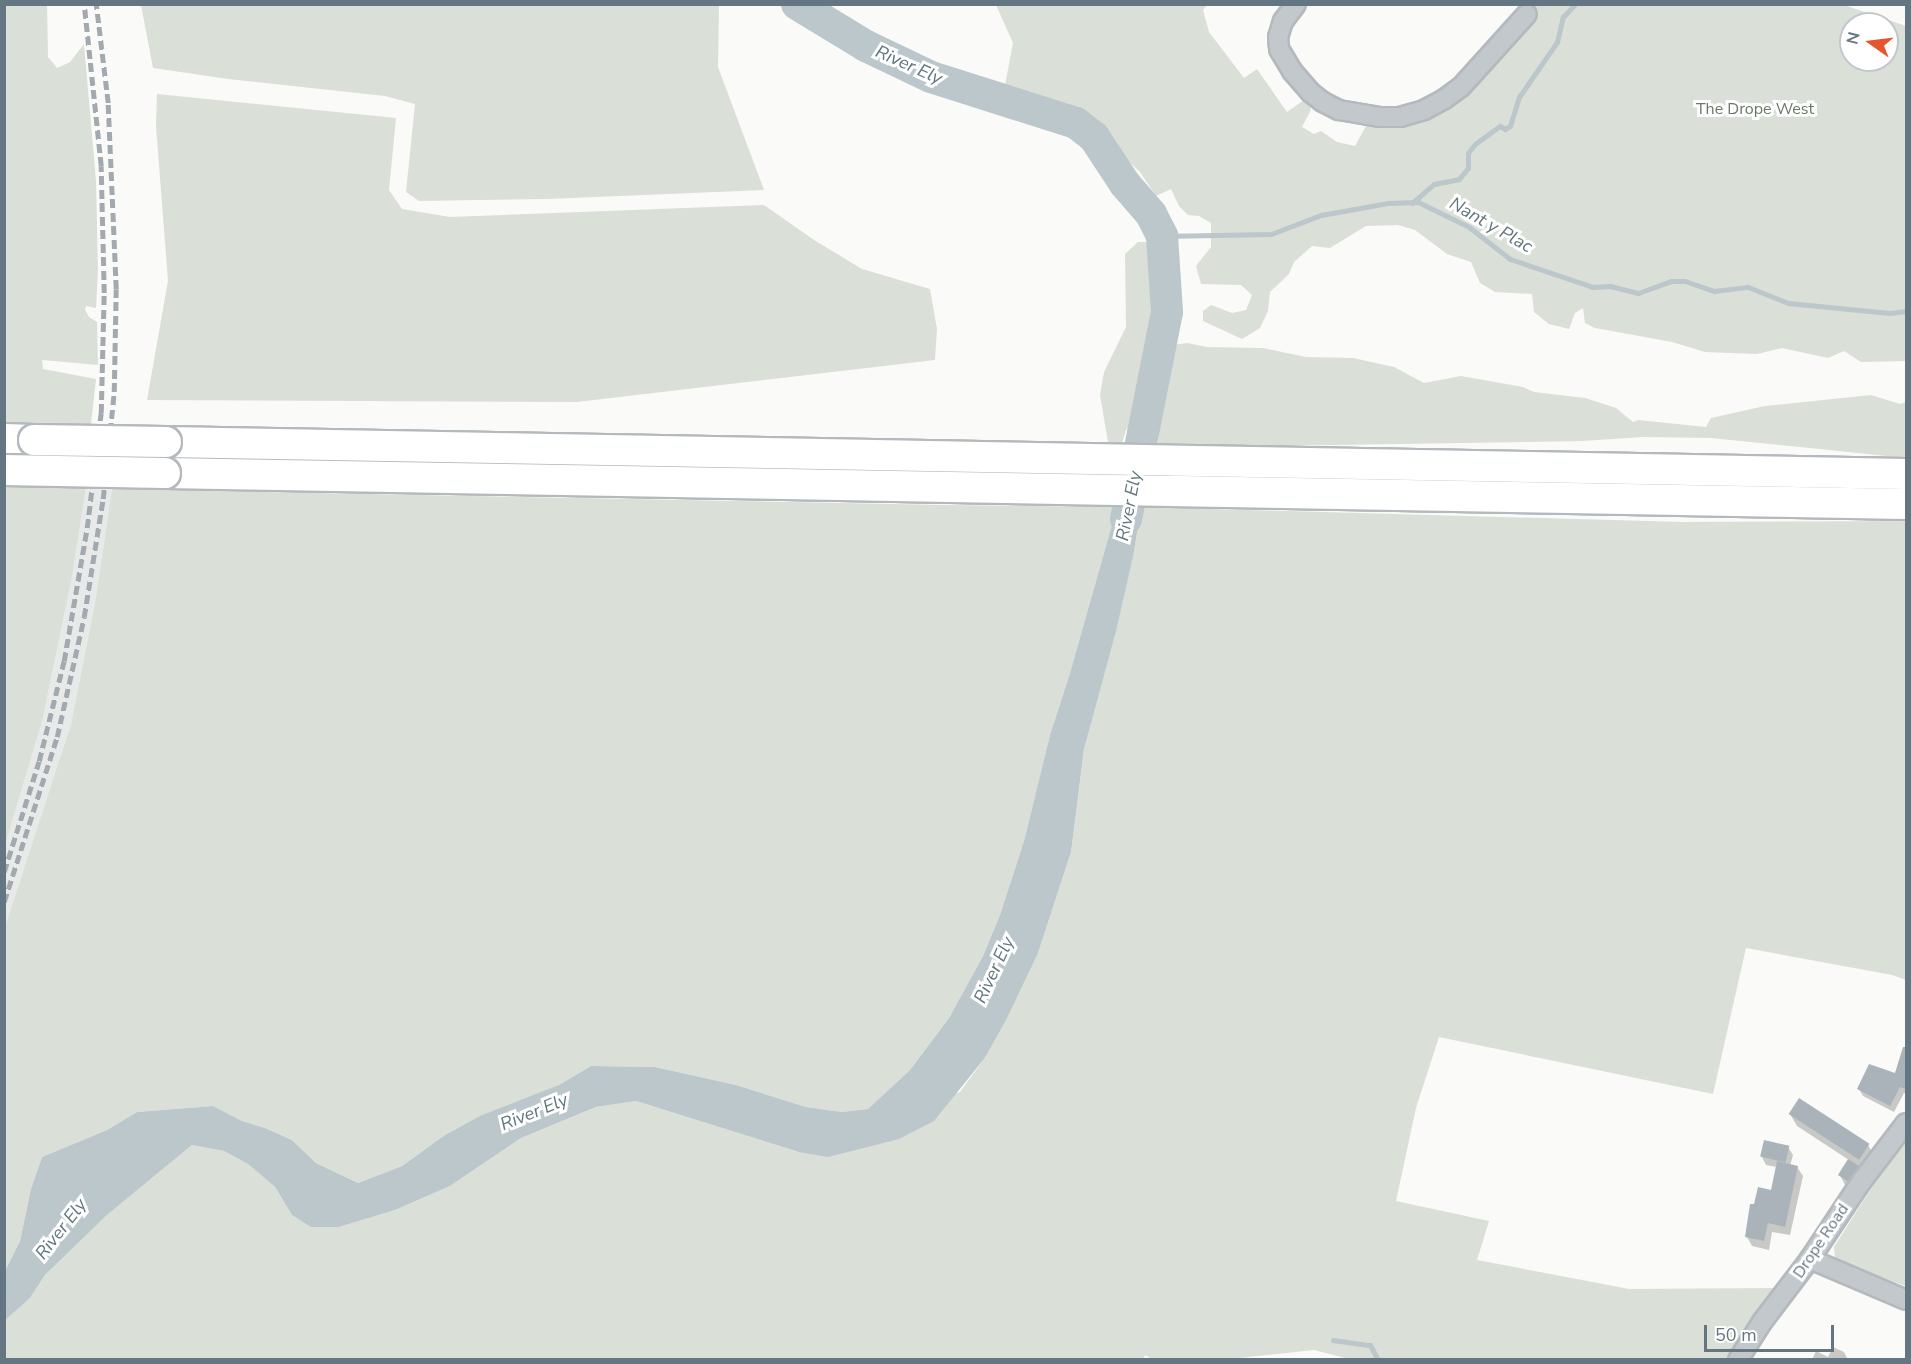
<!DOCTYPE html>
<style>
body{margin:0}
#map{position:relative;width:1911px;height:1364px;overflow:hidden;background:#fafaf8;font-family:"Nunito Sans",sans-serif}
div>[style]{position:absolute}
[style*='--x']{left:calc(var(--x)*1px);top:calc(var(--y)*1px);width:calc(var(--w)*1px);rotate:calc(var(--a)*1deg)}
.built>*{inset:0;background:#e8e9e9}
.green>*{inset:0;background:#dadfd7}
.water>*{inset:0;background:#bbc7cb}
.shadow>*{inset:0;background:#0003}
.stream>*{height:5px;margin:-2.5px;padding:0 2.5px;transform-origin:2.5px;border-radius:2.5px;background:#bbc7cb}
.river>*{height:32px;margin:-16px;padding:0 16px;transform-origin:16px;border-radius:16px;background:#bbc7cb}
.building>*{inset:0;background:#aab3b9;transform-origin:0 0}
.roads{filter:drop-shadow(2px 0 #b4b9bd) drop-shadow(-2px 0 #b4b9bd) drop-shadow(0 2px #b4b9bd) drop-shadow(0 -2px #b4b9bd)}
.minor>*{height:18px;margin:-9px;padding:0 9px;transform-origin:9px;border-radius:9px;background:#c3c8cc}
.trunk>*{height:30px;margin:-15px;padding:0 15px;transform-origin:15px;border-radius:15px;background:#fff}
.rail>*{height:4.5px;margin-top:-2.25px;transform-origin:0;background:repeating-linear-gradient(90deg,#a2aab0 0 9px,transparent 0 13.5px)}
.bridges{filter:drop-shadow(2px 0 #b4b9bd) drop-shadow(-2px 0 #b4b9bd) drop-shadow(0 2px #b4b9bd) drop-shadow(0 -2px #b4b9bd)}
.trunk-bridge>*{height:30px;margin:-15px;padding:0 15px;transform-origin:15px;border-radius:15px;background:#fff}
span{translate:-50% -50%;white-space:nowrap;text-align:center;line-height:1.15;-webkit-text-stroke:6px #fff;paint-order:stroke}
.park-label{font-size:16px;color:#687a64}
.street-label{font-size:16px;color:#657683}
.water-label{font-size:18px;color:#60757c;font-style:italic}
.frame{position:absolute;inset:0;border:6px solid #657683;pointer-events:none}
.north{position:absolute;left:1839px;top:12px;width:60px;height:60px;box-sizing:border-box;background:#fff;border:2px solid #c1c8cd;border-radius:50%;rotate:284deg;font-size:16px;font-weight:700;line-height:24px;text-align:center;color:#657683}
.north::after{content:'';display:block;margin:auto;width:21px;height:27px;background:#e4572e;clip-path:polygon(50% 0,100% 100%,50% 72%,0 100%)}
.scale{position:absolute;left:1704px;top:1325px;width:130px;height:27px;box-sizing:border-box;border:3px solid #657683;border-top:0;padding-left:8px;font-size:18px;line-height:21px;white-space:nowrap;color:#657683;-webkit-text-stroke:4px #fff;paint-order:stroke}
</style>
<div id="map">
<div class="built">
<div style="clip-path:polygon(86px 488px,112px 489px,95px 603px,71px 724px,5px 931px,5px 845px,42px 722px,72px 577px)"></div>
</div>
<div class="green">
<div style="clip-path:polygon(5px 4px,47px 5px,48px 57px,57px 68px,70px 62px,84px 44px,96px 181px,98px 271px,96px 308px,86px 306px,85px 310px,89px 317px,97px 322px,98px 365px,42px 360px,43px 369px,96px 379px,91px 424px,5px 423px)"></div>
<div style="clip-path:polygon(141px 5px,719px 5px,718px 67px,764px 190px,548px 199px,419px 201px,406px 192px,415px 104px,385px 96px,228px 79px,153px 68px)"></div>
<div style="clip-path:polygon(evenodd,996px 5px,1207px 5px,1203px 10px,1209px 32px,1244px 78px,1257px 69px,1287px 112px,1307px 98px,1311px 110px,1302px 127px,1314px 134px,1321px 131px,1337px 142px,1355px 146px,1366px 126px,1331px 117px,1403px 123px,1495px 59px,1537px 15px,1531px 5px,1844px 5px,1906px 26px,1906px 361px,1861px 362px,1844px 351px,1828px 358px,1782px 348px,1757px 354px,1705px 352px,1672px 342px,1595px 328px,1585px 323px,1583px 308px,1575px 313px,1569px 329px,1549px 324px,1534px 312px,1532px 294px,1495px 292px,1480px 283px,1471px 262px,1447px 254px,1415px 230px,1398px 225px,1366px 226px,1330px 248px,1312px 246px,1294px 262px,1289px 274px,1270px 292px,1268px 311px,1260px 328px,1242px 339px,1203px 321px,1203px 311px,1211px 305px,1232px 313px,1246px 310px,1252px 295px,1241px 285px,1201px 284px,1196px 266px,1211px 247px,1211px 223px,1199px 216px,1188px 215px,1179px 206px,1171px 189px,1156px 196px,1140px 172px,1114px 148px,1104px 129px,1093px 122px,1090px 126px,1003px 96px,1013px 43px,996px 5px,1851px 24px,1887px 24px,1887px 60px,1851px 60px,1851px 24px)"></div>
<div style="clip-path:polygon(157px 94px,396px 118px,389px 190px,402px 209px,450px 217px,764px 205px,814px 240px,862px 269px,930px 289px,937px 329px,935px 360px,577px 402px,147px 400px,168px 281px,156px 126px)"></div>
<div style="clip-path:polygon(1138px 242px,1149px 242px,1157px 253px,1150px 319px,1152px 335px,1136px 419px,1126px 430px,1122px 443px,1108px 442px,1100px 395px,1104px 372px,1126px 327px,1125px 254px)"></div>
<div style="clip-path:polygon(1187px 343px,1207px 347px,1263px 348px,1306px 357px,1353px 358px,1394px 367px,1424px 383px,1461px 376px,1523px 387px,1534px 392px,1585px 398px,1616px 408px,1633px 422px,1638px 420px,1706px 427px,1711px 418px,1765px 406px,1871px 395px,1900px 404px,1906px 402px,1906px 458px,1711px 438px,1643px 437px,1582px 441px,1265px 446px,1158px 443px,1159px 431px,1153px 408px,1158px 373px,1173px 345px)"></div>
<div style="clip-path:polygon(5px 485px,86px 488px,72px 577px,42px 722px,5px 845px)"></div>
<div style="clip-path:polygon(112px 489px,942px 505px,1117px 507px,1070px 673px,1050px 735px,1024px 841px,1000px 915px,983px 956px,949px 1018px,910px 1070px,868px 1109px,842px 1112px,806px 1107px,736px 1085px,655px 1067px,591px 1066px,559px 1085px,442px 1137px,402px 1166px,358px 1183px,316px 1163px,292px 1140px,265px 1128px,242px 1121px,213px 1106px,137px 1112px,107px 1130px,42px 1157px,31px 1189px,20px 1241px,5px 1271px,4px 931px,71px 724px,95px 603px)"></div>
<div style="clip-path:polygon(1141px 507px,1683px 522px,1906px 521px,1906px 980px,1892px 975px,1746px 948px,1713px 1094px,1439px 1037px,1416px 1108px,1396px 1201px,1489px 1221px,1477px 1260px,1629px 1289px,1778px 1288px,1733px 1359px,1353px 1360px,1314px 1350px,1221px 1360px,1152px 1359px,1145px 1355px,1143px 1360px,5px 1360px,4px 1320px,30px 1298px,45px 1275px,107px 1215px,192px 1145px,224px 1151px,248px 1164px,275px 1187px,292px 1215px,311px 1226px,339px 1227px,395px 1210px,450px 1186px,521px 1138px,596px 1107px,636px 1101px,799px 1152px,960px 1092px,984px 1059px,1038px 953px,1071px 852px,1084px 749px,1134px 552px)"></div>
<div style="clip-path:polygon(1906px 1138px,1906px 1286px,1843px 1264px,1835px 1257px,1834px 1247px,1891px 1157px)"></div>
</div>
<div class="water">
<div style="clip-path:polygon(1117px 507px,1141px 507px,1134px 552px,1116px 631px,1084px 749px,1071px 852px,1038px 953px,1006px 1020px,984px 1059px,934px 1121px,899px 1139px,828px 1157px,799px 1152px,636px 1101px,596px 1107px,521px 1138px,450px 1186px,395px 1210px,339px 1227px,311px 1227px,292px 1215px,275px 1187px,248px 1164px,224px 1151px,192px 1145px,107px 1215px,45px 1275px,30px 1298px,5px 1320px,5px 1271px,20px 1241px,31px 1189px,42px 1157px,107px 1130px,137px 1112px,213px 1106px,242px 1121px,265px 1128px,292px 1140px,316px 1163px,358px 1183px,402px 1166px,442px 1137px,480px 1116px,559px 1085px,591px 1066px,655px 1067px,736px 1085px,806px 1107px,842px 1112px,868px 1109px,910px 1070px,949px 1018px,983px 956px,1000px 915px,1024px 841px,1050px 735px,1070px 673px)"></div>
</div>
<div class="shadow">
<div style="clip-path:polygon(1906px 1044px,1906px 1094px,1904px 1093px,1894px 1112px,1863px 1096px,1859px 1089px,1896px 1075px)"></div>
<div style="clip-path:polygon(1790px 1114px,1868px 1145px,1875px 1157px,1865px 1171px,1857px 1166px,1865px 1179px,1855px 1192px,1846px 1187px,1840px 1175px,1849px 1160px,1797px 1126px)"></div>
<div style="clip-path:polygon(1788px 1147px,1793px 1155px,1790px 1166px,1797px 1167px,1803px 1176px,1790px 1235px,1772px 1232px,1769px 1250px,1752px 1246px,1747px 1237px,1755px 1206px,1772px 1192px,1777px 1167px,1766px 1165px,1762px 1157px)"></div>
<div style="clip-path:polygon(1833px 1347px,1844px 1352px,1848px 1360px,1812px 1360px,1816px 1351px,1828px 1357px)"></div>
</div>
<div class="stream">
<div style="--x:1412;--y:203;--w:29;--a:-41"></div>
<div style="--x:1434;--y:184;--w:25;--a:-11"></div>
<div style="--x:1459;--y:179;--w:14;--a:-51"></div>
<div style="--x:1468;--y:168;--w:15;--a:-90"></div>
<div style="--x:1468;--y:153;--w:11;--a:-52"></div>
<div style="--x:1475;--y:144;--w:31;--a:-36"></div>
<div style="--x:1500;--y:126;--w:6;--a:31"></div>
<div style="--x:1505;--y:129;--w:6;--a:-31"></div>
<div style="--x:1510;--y:126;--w:30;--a:-73"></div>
<div style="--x:1519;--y:97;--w:67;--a:-55.4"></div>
<div style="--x:1557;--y:42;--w:26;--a:-77"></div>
<div style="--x:1563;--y:17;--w:18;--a:-47"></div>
<div style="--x:1162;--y:236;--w:109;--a:-1.1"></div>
<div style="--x:1271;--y:234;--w:53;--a:-20.8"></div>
<div style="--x:1321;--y:215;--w:68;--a:-10.2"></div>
<div style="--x:1388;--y:203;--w:30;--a:-2"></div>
<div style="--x:1418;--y:202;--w:57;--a:26.1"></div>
<div style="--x:1469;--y:227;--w:52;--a:38"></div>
<div style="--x:1510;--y:259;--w:88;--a:18.6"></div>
<div style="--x:1593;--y:287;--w:17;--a:-3"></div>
<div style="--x:1610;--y:286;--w:29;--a:14"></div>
<div style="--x:1638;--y:293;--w:35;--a:-20"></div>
<div style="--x:1671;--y:281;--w:14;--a:0"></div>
<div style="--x:1685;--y:281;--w:31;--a:19"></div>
<div style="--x:1714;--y:291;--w:34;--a:-7"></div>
<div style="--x:1748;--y:287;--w:43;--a:21.8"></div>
<div style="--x:1788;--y:303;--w:102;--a:5.6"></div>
<div style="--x:1890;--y:313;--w:16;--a:-7"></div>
<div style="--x:1333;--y:1340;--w:37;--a:8"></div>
<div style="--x:1370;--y:1345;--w:17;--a:62"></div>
</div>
<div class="river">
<div style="--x:797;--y:4;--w:81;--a:31.3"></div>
<div style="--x:866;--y:46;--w:72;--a:25.5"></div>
<div style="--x:931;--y:77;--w:152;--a:17.6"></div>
<div style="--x:1076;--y:123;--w:23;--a:38"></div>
<div style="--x:1094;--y:137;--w:56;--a:56.6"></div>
<div style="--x:1125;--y:184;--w:40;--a:49"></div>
<div style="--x:1151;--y:214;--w:25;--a:63"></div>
<div style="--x:1162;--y:236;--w:76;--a:86.2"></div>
<div style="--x:1167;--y:312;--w:211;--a:101.2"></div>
</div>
<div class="building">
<div style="clip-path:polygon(1903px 1047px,1906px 1047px,1906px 1089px,1900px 1087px,1890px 1106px,1857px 1089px,1869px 1064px,1895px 1073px)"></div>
<div style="left:1799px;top:1098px;width:84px;height:19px;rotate:33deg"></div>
<div style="left:1764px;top:1140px;width:26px;height:17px;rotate:13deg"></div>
<div style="left:1848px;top:1159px;width:13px;height:19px;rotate:32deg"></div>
<div style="clip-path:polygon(1777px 1161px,1798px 1166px,1785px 1227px,1768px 1223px,1764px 1241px,1745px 1237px,1750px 1204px,1754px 1204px,1758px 1187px,1771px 1190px)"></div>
</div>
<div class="roads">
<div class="minor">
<div style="--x:1296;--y:4;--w:21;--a:127"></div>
<div style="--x:1283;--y:21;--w:17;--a:107"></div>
<div style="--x:1278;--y:37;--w:12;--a:85"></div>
<div style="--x:1279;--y:49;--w:26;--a:59"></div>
<div style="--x:1292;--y:71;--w:28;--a:49"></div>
<div style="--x:1310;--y:92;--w:16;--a:38"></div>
<div style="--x:1323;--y:102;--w:18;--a:27"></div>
<div style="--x:1339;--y:110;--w:42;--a:9.7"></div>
<div style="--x:1380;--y:117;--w:20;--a:0"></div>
<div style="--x:1400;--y:117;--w:25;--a:-16"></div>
<div style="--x:1424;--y:110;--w:21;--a:-28"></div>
<div style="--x:1443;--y:100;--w:22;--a:-36"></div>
<div style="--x:1461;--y:87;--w:98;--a:-47.9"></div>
<div style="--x:1810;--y:1259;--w:104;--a:23.1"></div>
<div style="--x:1738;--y:1360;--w:45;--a:-57.7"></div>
<div style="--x:1762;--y:1322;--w:79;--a:-52.7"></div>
<div style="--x:1810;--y:1259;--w:92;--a:-56.5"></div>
<div style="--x:1861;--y:1182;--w:74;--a:-52.7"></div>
</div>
<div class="trunk">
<div style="--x:4;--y:439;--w:30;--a:2"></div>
<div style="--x:166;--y:442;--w:1740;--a:1.05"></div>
<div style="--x:165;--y:473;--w:1741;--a:1.02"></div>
</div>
</div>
<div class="rail">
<div style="--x:4;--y:872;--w:116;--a:-72.5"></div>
<div style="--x:39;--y:761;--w:103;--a:-76"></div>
<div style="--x:64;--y:661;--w:135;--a:-80.2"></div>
<div style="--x:87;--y:528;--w:116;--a:-83.1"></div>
<div style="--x:101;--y:413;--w:120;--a:-88.6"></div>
<div style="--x:104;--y:293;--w:127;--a:-91.4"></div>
<div style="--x:101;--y:166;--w:163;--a:-96"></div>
<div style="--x:4;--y:902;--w:173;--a:-72.2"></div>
<div style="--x:57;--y:737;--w:123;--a:-77.3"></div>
<div style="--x:84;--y:617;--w:120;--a:-80.9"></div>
<div style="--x:103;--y:499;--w:108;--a:-84.1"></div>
<div style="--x:114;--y:392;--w:103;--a:-88.9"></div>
<div style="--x:116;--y:289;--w:186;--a:-92.5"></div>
<div style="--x:108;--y:103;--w:100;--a:-96.9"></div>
</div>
<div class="bridges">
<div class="trunk-bridge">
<div style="--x:34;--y:440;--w:132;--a:0.9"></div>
<div style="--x:4;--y:470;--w:161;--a:1.1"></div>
</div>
</div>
<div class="park-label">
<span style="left:1755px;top:109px">The Drope West</span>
</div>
<div class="street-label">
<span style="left:1821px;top:1241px;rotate:-56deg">Drope Road</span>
</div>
<div class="water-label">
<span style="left:909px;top:65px;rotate:24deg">River Ely</span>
<span style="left:1491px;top:225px;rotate:30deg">Nant y Plac</span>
<span style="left:1129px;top:506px;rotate:-79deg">River Ely</span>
<span style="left:994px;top:970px;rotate:-65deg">River Ely</span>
<span style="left:534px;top:1112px;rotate:-22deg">River Ely</span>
<span style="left:61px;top:1229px;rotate:-52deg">River Ely</span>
</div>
<div class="frame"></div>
<div class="north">N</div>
<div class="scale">50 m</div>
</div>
